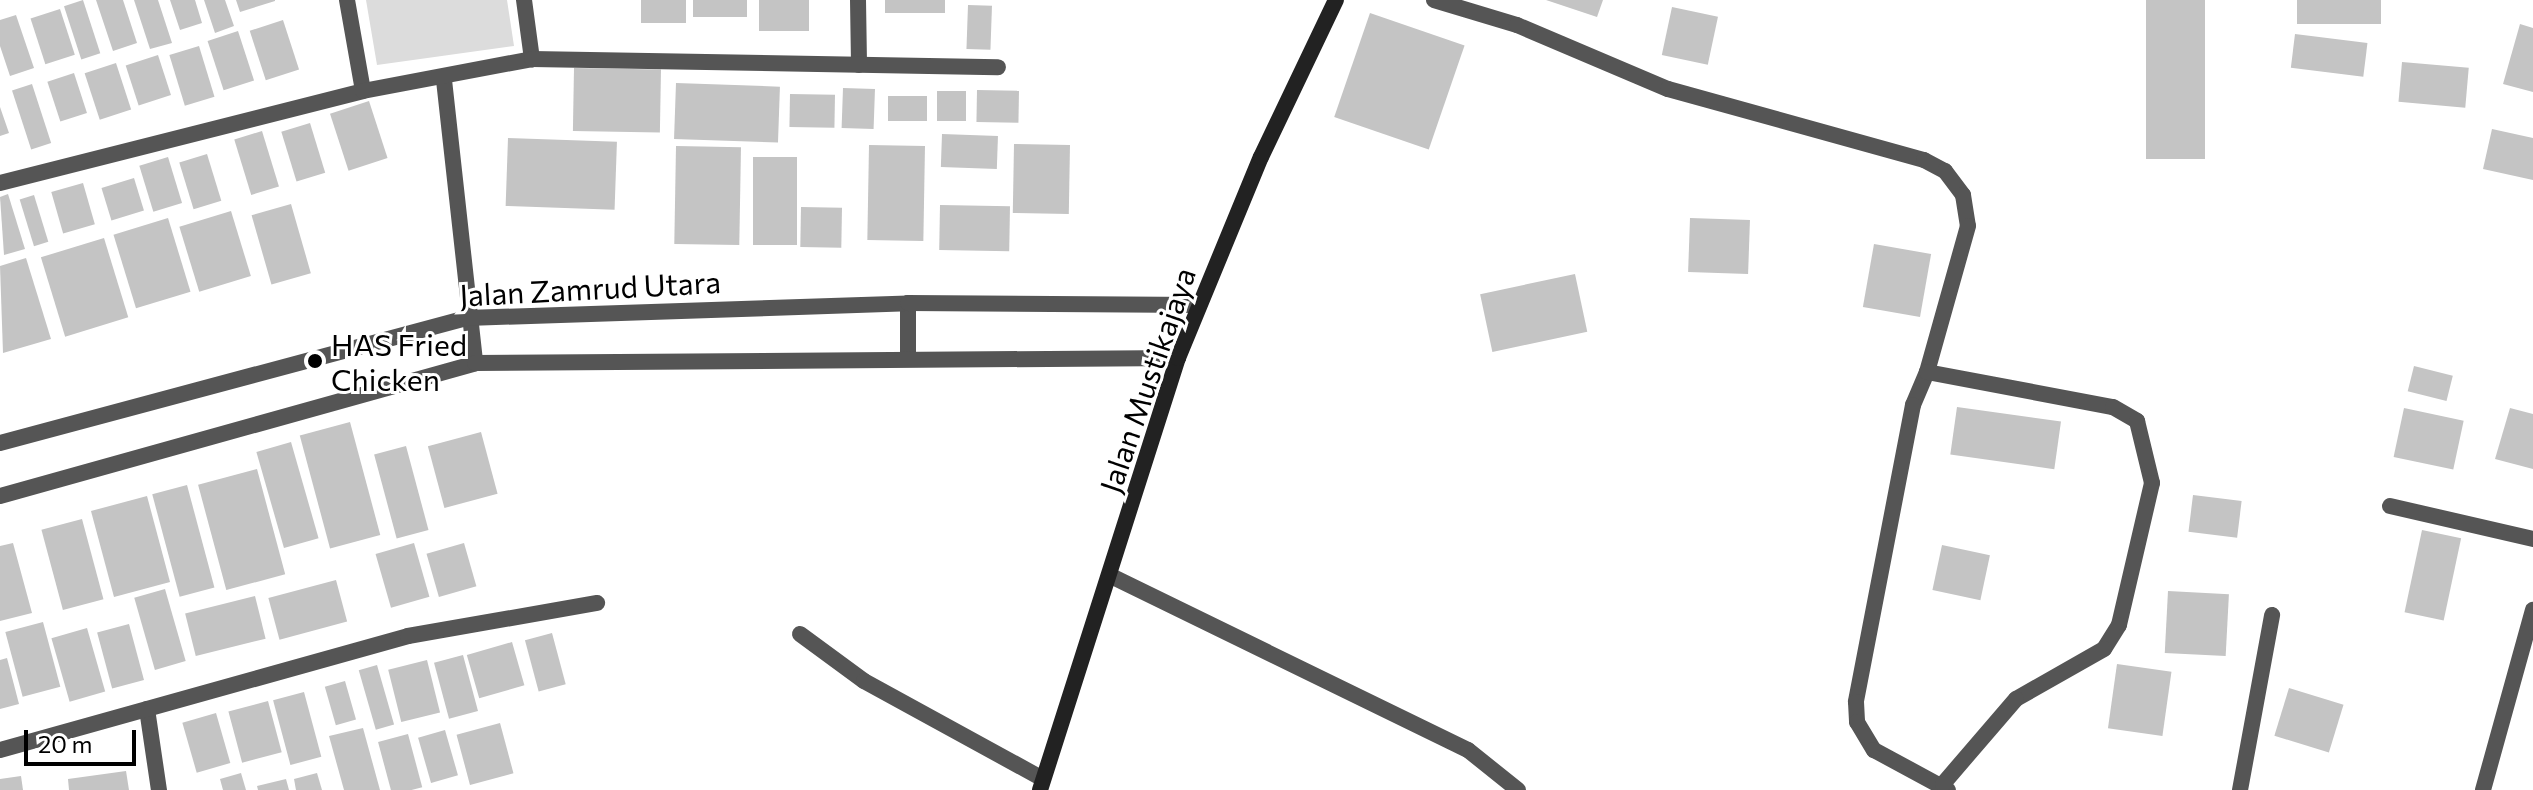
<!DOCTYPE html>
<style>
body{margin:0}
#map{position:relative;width:2533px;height:790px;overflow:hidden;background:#fff;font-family:Commissioner,sans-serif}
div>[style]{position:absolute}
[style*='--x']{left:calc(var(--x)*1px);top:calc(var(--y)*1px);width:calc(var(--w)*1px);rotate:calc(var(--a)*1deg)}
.green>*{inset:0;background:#dcdcdc}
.building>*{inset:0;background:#c4c4c4;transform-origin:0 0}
.service>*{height:16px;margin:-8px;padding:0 8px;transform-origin:8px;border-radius:8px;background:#555}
.minor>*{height:16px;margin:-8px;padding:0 8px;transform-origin:8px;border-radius:8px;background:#555}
.tertiary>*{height:16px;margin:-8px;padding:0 8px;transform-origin:8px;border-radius:8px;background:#555}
.secondary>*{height:16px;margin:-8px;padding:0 8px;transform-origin:8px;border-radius:8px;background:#222}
.dots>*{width:22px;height:22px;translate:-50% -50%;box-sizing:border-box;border:4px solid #fff;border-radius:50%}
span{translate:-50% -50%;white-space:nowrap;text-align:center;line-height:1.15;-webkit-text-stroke:6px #fff;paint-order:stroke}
.street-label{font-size:30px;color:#000}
.poi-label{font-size:30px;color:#000}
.left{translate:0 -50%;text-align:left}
.scale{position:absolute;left:24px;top:730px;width:112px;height:36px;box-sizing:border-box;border:4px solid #000;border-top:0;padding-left:10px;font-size:24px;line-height:28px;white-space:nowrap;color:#000;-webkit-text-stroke:6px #fff;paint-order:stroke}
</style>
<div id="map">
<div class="green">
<div style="clip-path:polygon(366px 0,507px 0,514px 46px,377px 65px)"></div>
</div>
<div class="building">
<div style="left:83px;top:0;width:56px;height:20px;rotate:72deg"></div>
<div style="clip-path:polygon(96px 0,123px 0,137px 43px,113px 51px)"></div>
<div style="clip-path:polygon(134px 0,158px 0,172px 43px,150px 49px)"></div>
<div style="clip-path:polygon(170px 0,195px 0,202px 23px,180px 30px)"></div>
<div style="clip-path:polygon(204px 0,225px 0,234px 26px,215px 33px)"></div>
<div style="clip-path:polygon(236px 0,275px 0,275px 1px,240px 12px)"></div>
<div style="left:641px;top:0;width:45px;height:23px"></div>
<div style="left:693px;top:0;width:54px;height:17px"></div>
<div style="left:759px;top:0;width:50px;height:31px"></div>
<div style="left:885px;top:0;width:60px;height:13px"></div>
<div style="clip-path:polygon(1546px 0,1603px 0,1597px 17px)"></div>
<div style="left:2146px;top:0;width:59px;height:159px"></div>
<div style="left:2297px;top:0;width:84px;height:24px"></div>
<div style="left:968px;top:5px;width:24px;height:44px;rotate:2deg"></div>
<div style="left:1672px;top:7px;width:47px;height:49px;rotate:12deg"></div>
<div style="left:60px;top:9px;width:48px;height:31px;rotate:72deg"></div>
<div style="left:1370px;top:13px;width:100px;height:110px;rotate:19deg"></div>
<div style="clip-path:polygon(16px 15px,34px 68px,10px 76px,0 46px,0 20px)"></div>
<div style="left:283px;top:20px;width:52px;height:35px;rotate:72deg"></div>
<div style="clip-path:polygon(2520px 24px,2533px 28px,2533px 92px,2503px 84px)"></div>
<div style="left:238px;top:31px;width:52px;height:32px;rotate:72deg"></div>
<div style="left:2295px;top:34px;width:73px;height:34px;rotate:7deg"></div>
<div style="left:199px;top:46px;width:53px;height:31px;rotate:73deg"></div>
<div style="left:158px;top:55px;width:42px;height:34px;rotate:72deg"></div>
<div style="left:2402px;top:62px;width:67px;height:40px;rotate:5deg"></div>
<div style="left:116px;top:63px;width:49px;height:33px;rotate:72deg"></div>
<div style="left:574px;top:68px;width:87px;height:63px;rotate:1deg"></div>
<div style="left:74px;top:73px;width:42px;height:28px;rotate:72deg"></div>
<div style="left:676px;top:83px;width:104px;height:56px;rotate:2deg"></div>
<div style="left:32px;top:84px;width:62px;height:21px;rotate:72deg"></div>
<div style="left:843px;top:88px;width:32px;height:40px;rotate:2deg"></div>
<div style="left:977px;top:90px;width:42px;height:32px;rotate:1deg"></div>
<div style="left:937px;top:91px;width:29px;height:30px"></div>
<div style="left:790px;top:94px;width:45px;height:33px;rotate:1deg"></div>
<div style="left:888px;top:96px;width:39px;height:25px"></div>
<div style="left:369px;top:101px;width:60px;height:41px;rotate:72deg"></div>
<div style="clip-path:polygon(0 107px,9px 133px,0 136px)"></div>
<div style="left:310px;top:123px;width:52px;height:30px;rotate:73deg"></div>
<div style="clip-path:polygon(2492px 129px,2533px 138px,2533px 180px,2483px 169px)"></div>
<div style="left:262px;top:131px;width:58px;height:29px;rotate:73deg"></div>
<div style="left:942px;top:134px;width:56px;height:33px;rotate:2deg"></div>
<div style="left:508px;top:138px;width:109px;height:68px;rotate:2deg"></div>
<div style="left:1014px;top:144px;width:56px;height:69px;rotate:1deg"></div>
<div style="left:869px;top:145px;width:56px;height:95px;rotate:1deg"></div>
<div style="left:676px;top:146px;width:65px;height:98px;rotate:1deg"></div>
<div style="left:207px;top:154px;width:49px;height:29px;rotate:73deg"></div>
<div style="left:168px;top:157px;width:48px;height:30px;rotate:73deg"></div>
<div style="left:753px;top:157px;width:44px;height:88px"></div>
<div style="left:134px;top:178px;width:34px;height:34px;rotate:73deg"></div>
<div style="left:83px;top:183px;width:43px;height:33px;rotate:74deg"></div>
<div style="clip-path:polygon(8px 194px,25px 249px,4px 255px,0 197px)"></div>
<div style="left:34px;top:195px;width:49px;height:15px;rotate:73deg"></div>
<div style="left:291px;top:204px;width:72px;height:41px;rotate:74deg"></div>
<div style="left:940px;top:205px;width:70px;height:45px;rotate:1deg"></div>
<div style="left:801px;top:207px;width:41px;height:40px;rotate:1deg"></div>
<div style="left:231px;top:211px;width:68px;height:54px;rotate:73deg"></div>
<div style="left:168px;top:218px;width:77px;height:57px;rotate:73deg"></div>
<div style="left:1690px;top:218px;width:60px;height:54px;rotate:2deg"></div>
<div style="left:104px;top:238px;width:83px;height:66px;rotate:73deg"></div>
<div style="left:1874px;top:244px;width:58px;height:64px;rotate:10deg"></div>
<div style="clip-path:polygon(26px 258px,51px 339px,3px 353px,0 266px)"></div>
<div style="left:1575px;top:274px;width:59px;height:97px;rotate:78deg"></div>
<div style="left:2414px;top:366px;width:40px;height:26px;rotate:14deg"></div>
<div style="left:1957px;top:407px;width:105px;height:48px;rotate:8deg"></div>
<div style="left:2404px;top:408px;width:61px;height:50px;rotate:12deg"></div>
<div style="clip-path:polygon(2510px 408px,2533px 414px,2533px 469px,2495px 459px)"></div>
<div style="left:350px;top:422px;width:117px;height:52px;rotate:75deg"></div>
<div style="left:481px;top:432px;width:64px;height:55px;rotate:75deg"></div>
<div style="left:291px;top:442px;width:100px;height:36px;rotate:74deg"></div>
<div style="left:406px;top:446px;width:87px;height:33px;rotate:75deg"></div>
<div style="left:257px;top:469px;width:109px;height:61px;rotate:75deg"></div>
<div style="left:187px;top:485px;width:106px;height:36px;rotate:75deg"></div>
<div style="left:2193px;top:495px;width:49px;height:37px;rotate:7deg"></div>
<div style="left:147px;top:496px;width:89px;height:58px;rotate:75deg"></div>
<div style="left:82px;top:519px;width:83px;height:42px;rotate:75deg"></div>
<div style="left:2422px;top:530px;width:40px;height:84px;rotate:12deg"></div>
<div style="clip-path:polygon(13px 543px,32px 613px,0 621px,0 546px)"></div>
<div style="left:414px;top:543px;width:56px;height:40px;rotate:74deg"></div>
<div style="left:464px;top:543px;width:45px;height:39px;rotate:74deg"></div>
<div style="left:1942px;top:545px;width:49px;height:46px;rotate:12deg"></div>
<div style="left:336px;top:580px;width:43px;height:70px;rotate:75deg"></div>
<div style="left:165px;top:589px;width:75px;height:32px;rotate:74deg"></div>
<div style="left:2168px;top:591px;width:61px;height:62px;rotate:3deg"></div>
<div style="left:255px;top:596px;width:44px;height:72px;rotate:76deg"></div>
<div style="left:43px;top:622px;width:67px;height:39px;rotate:75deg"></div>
<div style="left:129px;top:624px;width:58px;height:33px;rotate:75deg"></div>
<div style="left:87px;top:628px;width:66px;height:37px;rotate:74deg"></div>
<div style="left:552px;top:633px;width:53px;height:28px;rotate:75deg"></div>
<div style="left:512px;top:642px;width:45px;height:47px;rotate:74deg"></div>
<div style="left:463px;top:655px;width:58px;height:30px;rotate:75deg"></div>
<div style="clip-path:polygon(7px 658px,19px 704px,0 709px,0 660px)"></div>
<div style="left:427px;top:660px;width:54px;height:40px;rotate:76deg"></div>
<div style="left:2117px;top:664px;width:55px;height:65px;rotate:8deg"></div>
<div style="left:377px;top:665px;width:62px;height:19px;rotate:74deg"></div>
<div style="left:345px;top:681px;width:40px;height:21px;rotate:74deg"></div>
<div style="left:2289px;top:688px;width:57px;height:50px;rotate:17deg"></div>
<div style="left:304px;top:692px;width:67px;height:32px;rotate:75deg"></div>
<div style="left:268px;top:701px;width:53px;height:41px;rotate:75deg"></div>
<div style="left:216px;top:713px;width:52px;height:35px;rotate:74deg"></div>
<div style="left:500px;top:723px;width:52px;height:45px;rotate:75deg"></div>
<div style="clip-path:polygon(363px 728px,380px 790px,344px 790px,329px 736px)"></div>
<div style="left:445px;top:730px;width:47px;height:28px;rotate:74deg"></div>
<div style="left:408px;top:734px;width:55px;height:31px;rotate:75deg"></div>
<div style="clip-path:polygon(126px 771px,129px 790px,69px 790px,68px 779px)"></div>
<div style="clip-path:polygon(241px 773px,246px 790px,223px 790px,220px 779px)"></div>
<div style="clip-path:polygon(317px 773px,322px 790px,296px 790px,294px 779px)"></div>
<div style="clip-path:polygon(21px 776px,23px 790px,0 790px,0 779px)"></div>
<div style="clip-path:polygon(286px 779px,289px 790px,258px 790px,257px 786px)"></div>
</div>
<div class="service">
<div style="--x:1111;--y:576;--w:397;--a:26"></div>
<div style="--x:1468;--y:750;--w:64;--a:38.7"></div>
</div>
<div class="minor">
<div style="--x:347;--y:0;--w:92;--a:80"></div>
<div style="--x:524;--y:0;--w:60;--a:82.3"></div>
<div style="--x:858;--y:0;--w:65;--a:89.1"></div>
<div style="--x:1434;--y:0;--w:87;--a:16.8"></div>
<div style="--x:1517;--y:25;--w:164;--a:23"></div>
<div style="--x:1668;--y:89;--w:266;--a:15.5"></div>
<div style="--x:1924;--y:160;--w:24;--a:28"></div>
<div style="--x:1945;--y:171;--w:30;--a:53"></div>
<div style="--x:1963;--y:195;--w:31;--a:81"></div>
<div style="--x:1968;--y:226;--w:152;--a:105.7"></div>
<div style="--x:1927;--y:372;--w:36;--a:113"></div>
<div style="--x:1913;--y:405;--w:302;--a:100.9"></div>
<div style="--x:1856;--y:702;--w:20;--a:87"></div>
<div style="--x:1857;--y:722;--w:33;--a:59"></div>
<div style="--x:1874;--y:750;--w:84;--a:28.4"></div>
<div style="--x:444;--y:80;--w:285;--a:83.7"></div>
<div style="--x:0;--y:183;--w:374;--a:-14.2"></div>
<div style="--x:363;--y:91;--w:172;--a:-10.7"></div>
<div style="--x:532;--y:59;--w:466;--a:1"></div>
<div style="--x:1927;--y:372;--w:189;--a:10.7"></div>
<div style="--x:2113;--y:407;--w:28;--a:30"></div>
<div style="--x:2137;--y:421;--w:64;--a:76.4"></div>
<div style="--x:2152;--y:483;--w:146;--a:103.1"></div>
<div style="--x:2119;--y:625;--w:28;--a:122"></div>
<div style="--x:2104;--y:649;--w:101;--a:150.4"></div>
<div style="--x:2016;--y:699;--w:112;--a:130.7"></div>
<div style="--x:2390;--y:506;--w:147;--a:13"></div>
<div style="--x:800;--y:634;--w:79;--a:36.3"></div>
<div style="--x:864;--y:681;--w:204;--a:28.7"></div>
<div style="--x:147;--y:709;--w:82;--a:81.6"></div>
<div style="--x:0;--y:750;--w:424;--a:-15.6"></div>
<div style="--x:408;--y:636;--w:192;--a:-9.9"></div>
<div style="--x:2240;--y:790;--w:178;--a:-79.6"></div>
<div style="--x:2483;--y:790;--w:187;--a:-74.5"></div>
</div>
<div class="tertiary">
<div style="--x:908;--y:303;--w:56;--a:90"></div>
<div style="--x:0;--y:443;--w:483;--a:-15"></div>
<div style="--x:467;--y:318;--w:441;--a:-1.9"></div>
<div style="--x:908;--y:303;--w:291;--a:0.4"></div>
<div style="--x:0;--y:496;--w:493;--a:-15.6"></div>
<div style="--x:475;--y:363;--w:703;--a:-0.41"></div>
</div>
<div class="secondary">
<div style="--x:1040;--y:790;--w:454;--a:-72.3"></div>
<div style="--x:1178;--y:358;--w:217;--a:-67.6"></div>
<div style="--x:1261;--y:157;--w:174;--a:-64.5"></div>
</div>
<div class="dots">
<div style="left:315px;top:361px;background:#000"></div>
</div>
<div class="street-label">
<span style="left:590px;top:288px;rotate:-3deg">Jalan Zamrud Utara</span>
<span style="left:1147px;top:380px;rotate:-71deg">Jalan Mustikajaya</span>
</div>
<div class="poi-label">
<span class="left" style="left:331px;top:361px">HAS Fried<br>Chicken</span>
</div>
<div class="scale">20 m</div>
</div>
